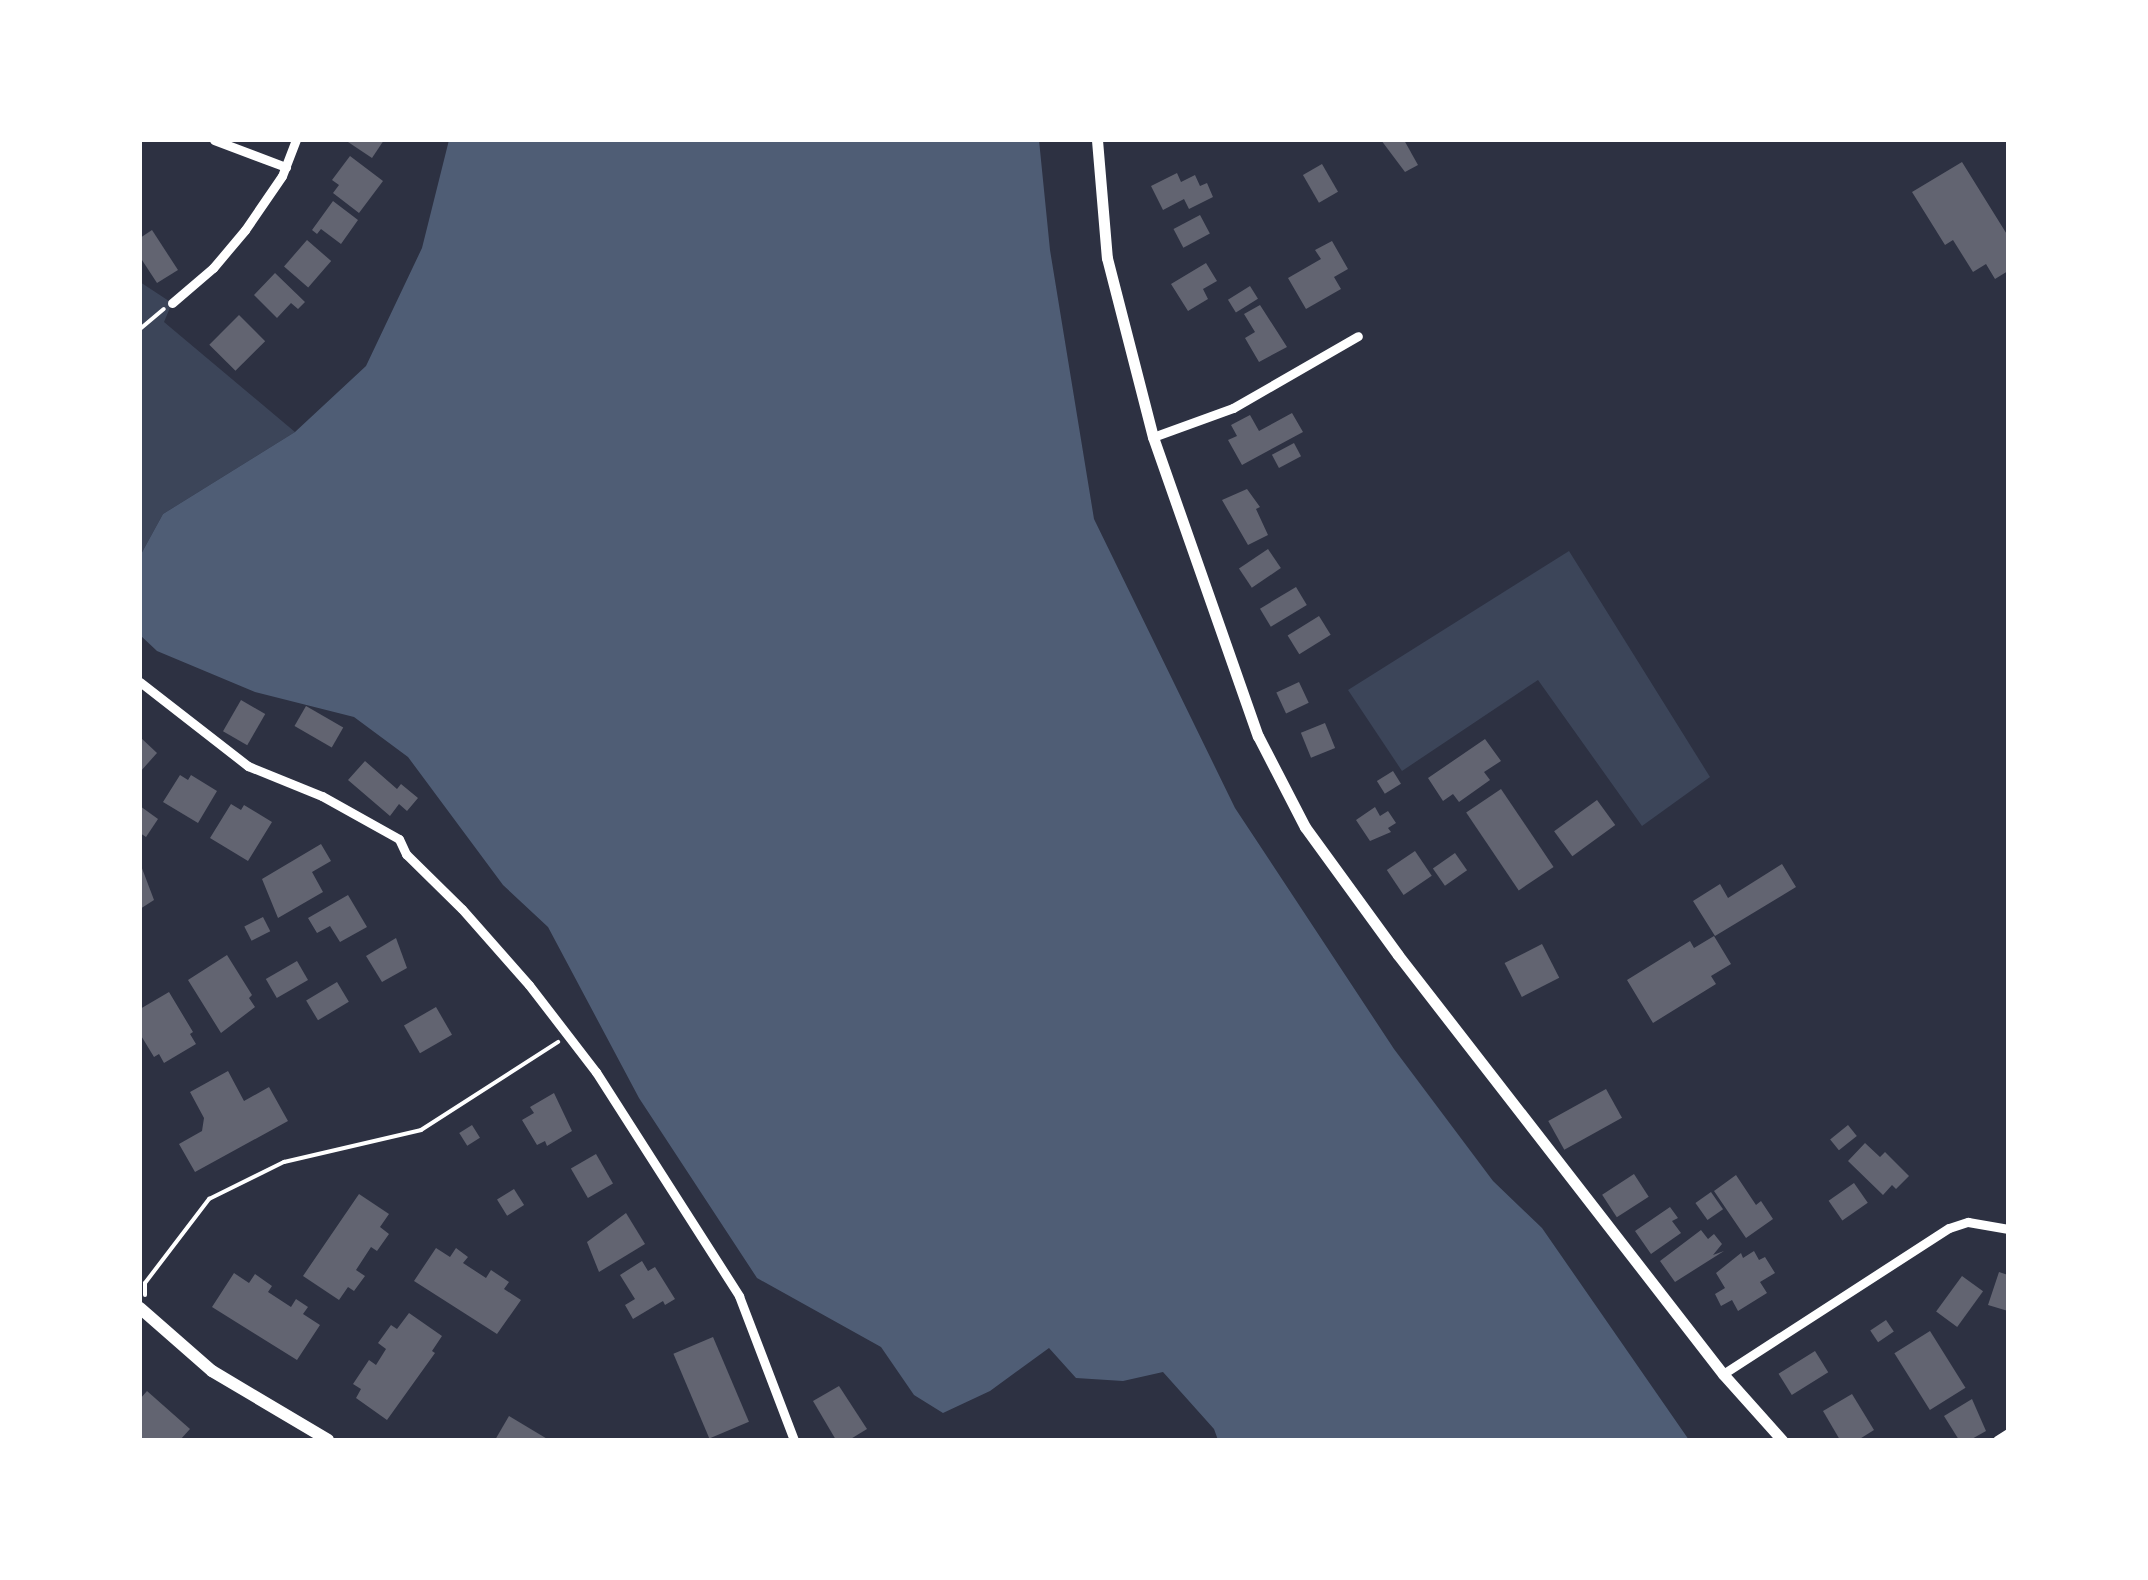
<!DOCTYPE html>
<style>
body{margin:0}
#map{position:relative;width:2148px;height:1580px;overflow:hidden;background:#2d3142;font-family:Cabin,sans-serif}
div>[style]{position:absolute}
[style*='--x']{left:calc(var(--x)*1px);top:calc(var(--y)*1px);width:calc(var(--w)*1px);rotate:calc(var(--a)*1deg)}
.green>*{inset:0;background:#3c4559}
.water>*{inset:0;background:#4f5d75}
.building>*{inset:0;background:#626471;transform-origin:0 0}
.path>*{height:4px;margin:-2px;padding:0 2px;transform-origin:2px;border-radius:2px;background:#fff}
.minor>*{height:9px;margin:-4.5px;padding:0 4.5px;transform-origin:4.5px;border-radius:4.5px;background:#fff}
.tertiary>*{height:11px;margin:-5.5px;padding:0 5.5px;transform-origin:5.5px;border-radius:5.5px;background:#fff}
.secondary>*{height:12px;margin:-6px;padding:0 6px;transform-origin:6px;border-radius:6px;background:#fff}
span{translate:-50% -50%;white-space:nowrap;text-align:center;line-height:1.15;-webkit-text-stroke:8px #fff;paint-order:stroke}
.frame{position:absolute;inset:0;border:142px solid #fff;pointer-events:none}
</style>
<div id="map">
<div class="green">
<div style="clip-path:polygon(140px 282px,172px 303px,164px 322px,295px 432px,163px 514px,140px 556px)"></div>
<div style="clip-path:polygon(1569px 551px,1710px 777px,1642px 826px,1538px 680px,1402px 771px,1348px 690px)"></div>
</div>
<div class="water">
<div style="clip-path:polygon(449px 140px,1039px 140px,1050px 250px,1094px 519px,1235px 808px,1394px 1049px,1493px 1181px,1542px 1228px,1689px 1440px,1218px 1440px,1214px 1429px,1163px 1372px,1123px 1381px,1076px 1378px,1049px 1348px,990px 1391px,943px 1413px,914px 1395px,881px 1347px,757px 1278px,639px 1098px,548px 927px,503px 885px,408px 757px,354px 717px,255px 692px,157px 651px,140px 635px,140px 556px,163px 514px,295px 432px,366px 366px,422px 248px)"></div>
</div>
<div class="building">
<div style="clip-path:polygon(345px 140px,384px 140px,372px 158px)"></div>
<div style="clip-path:polygon(1381px 140px,1404px 140px,1418px 165px,1405px 172px)"></div>
<div style="clip-path:polygon(350px 156px,383px 181px,359px 213px,333px 193px,339px 185px,332px 180px)"></div>
<div style="clip-path:polygon(1962px 162px,2008px 236px,2008px 271px,1995px 279px,1986px 264px,1973px 272px,1953px 240px,1945px 245px,1912px 192px)"></div>
<div style="left:1322px;top:164px;width:32px;height:22px;rotate:60deg"></div>
<div style="clip-path:polygon(1177px 173px,1181px 182px,1195px 175px,1200px 186px,1207px 183px,1213px 197px,1189px 209px,1184px 199px,1163px 210px,1151px 186px)"></div>
<div style="clip-path:polygon(333px 201px,358px 220px,341px 244px,321px 229px,317px 234px,312px 230px)"></div>
<div style="left:1200px;top:215px;width:21px;height:30px;rotate:62deg"></div>
<div style="clip-path:polygon(152px 230px,178px 270px,157px 283px,140px 257px,140px 238px)"></div>
<div style="left:307px;top:240px;width:32px;height:35px;rotate:41deg"></div>
<div style="clip-path:polygon(1332px 241px,1348px 269px,1334px 277px,1341px 289px,1306px 309px,1288px 278px,1321px 259px,1315px 250px)"></div>
<div style="clip-path:polygon(1206px 263px,1217px 281px,1203px 289px,1208px 299px,1188px 311px,1171px 284px)"></div>
<div style="clip-path:polygon(275px 273px,305px 302px,298px 309px,291px 303px,277px 318px,254px 295px)"></div>
<div style="left:1250px;top:286px;width:15px;height:26px;rotate:58deg"></div>
<div style="clip-path:polygon(1260px 305px,1287px 347px,1259px 362px,1245px 338px,1255px 332px,1244px 314px)"></div>
<div style="left:239px;top:315px;width:37px;height:42px;rotate:45deg"></div>
<div style="clip-path:polygon(1292px 413px,1303px 432px,1242px 465px,1228px 440px,1237px 436px,1231px 425px,1250px 415px,1259px 431px)"></div>
<div style="left:1294px;top:443px;width:15px;height:25px;rotate:62deg"></div>
<div style="clip-path:polygon(1247px 489px,1260px 507px,1256px 509px,1268px 535px,1248px 545px,1222px 500px)"></div>
<div style="left:1268px;top:549px;width:23px;height:35px;rotate:56deg"></div>
<div style="left:1296px;top:587px;width:21px;height:42px;rotate:59deg"></div>
<div style="left:1319px;top:616px;width:22px;height:37px;rotate:58deg"></div>
<div style="left:1299px;top:682px;width:23px;height:25px;rotate:65deg"></div>
<div style="left:241px;top:700px;width:28px;height:36px;rotate:30deg"></div>
<div style="left:306px;top:706px;width:43px;height:23px;rotate:30deg"></div>
<div style="left:1325px;top:723px;width:27px;height:26px;rotate:68deg"></div>
<div style="clip-path:polygon(140px 737px,157px 753px,140px 772px)"></div>
<div style="clip-path:polygon(1485px 739px,1501px 761px,1484px 772px,1490px 780px,1459px 802px,1453px 794px,1443px 801px,1428px 778px)"></div>
<div style="clip-path:polygon(365px 761px,397px 789px,401px 784px,418px 798px,407px 811px,399px 804px,390px 816px,348px 780px)"></div>
<div style="left:1393px;top:771px;width:15px;height:19px;rotate:58deg"></div>
<div style="clip-path:polygon(180px 775px,188px 780px,191px 775px,217px 791px,198px 823px,163px 802px)"></div>
<div style="left:1501px;top:789px;width:94px;height:42px;rotate:56deg"></div>
<div style="left:1597px;top:800px;width:31px;height:53px;rotate:54deg"></div>
<div style="clip-path:polygon(231px 804px,241px 810px,244px 805px,272px 822px,248px 861px,210px 838px)"></div>
<div style="clip-path:polygon(140px 806px,158px 819px,146px 837px,140px 833px)"></div>
<div style="clip-path:polygon(1375px 807px,1380px 816px,1388px 811px,1396px 823px,1388px 828px,1391px 832px,1370px 841px,1356px 820px)"></div>
<div style="clip-path:polygon(321px 844px,331px 861px,312px 872px,323px 892px,278px 918px,262px 879px)"></div>
<div style="left:1415px;top:851px;width:30px;height:34px;rotate:56deg"></div>
<div style="left:1455px;top:853px;width:21px;height:27px;rotate:55deg"></div>
<div style="clip-path:polygon(140px 863px,154px 900px,140px 909px)"></div>
<div style="clip-path:polygon(1782px 864px,1796px 887px,1715px 936px,1693px 901px,1720px 884px,1728px 898px)"></div>
<div style="clip-path:polygon(348px 895px,367px 927px,340px 942px,330px 926px,317px 933px,308px 918px)"></div>
<div style="left:263px;top:917px;width:16px;height:21px;rotate:63deg"></div>
<div style="clip-path:polygon(1714px 936px,1731px 964px,1711px 976px,1716px 984px,1653px 1023px,1627px 980px,1690px 941px,1694px 948px)"></div>
<div style="clip-path:polygon(396px 938px,407px 968px,382px 982px,366px 956px)"></div>
<div style="left:1542px;top:944px;width:38px;height:42px;rotate:63deg"></div>
<div style="clip-path:polygon(227px 955px,252px 995px,249px 998px,255px 1007px,221px 1033px,188px 980px)"></div>
<div style="left:297px;top:961px;width:22px;height:36px;rotate:60deg"></div>
<div style="left:337px;top:982px;width:23px;height:36px;rotate:59deg"></div>
<div style="clip-path:polygon(169px 992px,193px 1032px,190px 1034px,196px 1044px,164px 1063px,159px 1054px,154px 1057px,140px 1034px,140px 1009px)"></div>
<div style="left:436px;top:1007px;width:32px;height:37px;rotate:60deg"></div>
<div style="clip-path:polygon(228px 1071px,244px 1101px,269px 1087px,288px 1121px,195px 1172px,179px 1144px,202px 1131px,204px 1118px,190px 1092px)"></div>
<div style="left:1606px;top:1089px;width:33px;height:66px;rotate:61deg"></div>
<div style="clip-path:polygon(554px 1093px,572px 1131px,547px 1146px,545px 1141px,537px 1145px,522px 1120px,534px 1113px,530px 1107px)"></div>
<div style="left:472px;top:1125px;width:15px;height:15px;rotate:58deg"></div>
<div style="left:1848px;top:1125px;width:14px;height:23px;rotate:51deg"></div>
<div style="clip-path:polygon(1865px 1143px,1880px 1157px,1885px 1152px,1909px 1176px,1896px 1189px,1892px 1185px,1883px 1195px,1848px 1161px)"></div>
<div style="left:596px;top:1154px;width:34px;height:29px;rotate:60deg"></div>
<div style="left:1634px;top:1174px;width:27px;height:38px;rotate:57deg"></div>
<div style="clip-path:polygon(1736px 1175px,1756px 1205px,1761px 1201px,1773px 1219px,1746px 1238px,1714px 1191px)"></div>
<div style="left:1854px;top:1183px;width:24px;height:31px;rotate:55deg"></div>
<div style="left:514px;top:1189px;width:19px;height:20px;rotate:58deg"></div>
<div style="left:1711px;top:1192px;width:21px;height:19px;rotate:55deg"></div>
<div style="clip-path:polygon(359px 1194px,389px 1214px,380px 1227px,389px 1234px,377px 1251px,371px 1247px,356px 1270px,365px 1276px,354px 1291px,348px 1287px,339px 1300px,303px 1276px)"></div>
<div style="clip-path:polygon(1670px 1207px,1678px 1218px,1672px 1221px,1681px 1233px,1651px 1254px,1635px 1231px)"></div>
<div style="clip-path:polygon(626px 1213px,645px 1244px,599px 1272px,587px 1242px)"></div>
<div style="clip-path:polygon(1701px 1230px,1708px 1239px,1714px 1234px,1722px 1244px,1713px 1255px,1724px 1251px,1675px 1282px,1660px 1261px)"></div>
<div style="clip-path:polygon(436px 1248px,450px 1257px,456px 1248px,468px 1257px,463px 1263px,486px 1278px,491px 1270px,509px 1282px,504px 1289px,521px 1300px,497px 1334px,414px 1281px)"></div>
<div style="clip-path:polygon(1754px 1251px,1759px 1260px,1765px 1257px,1775px 1273px,1760px 1282px,1767px 1293px,1738px 1311px,1732px 1300px,1721px 1306px,1715px 1294px,1725px 1288px,1716px 1273px,1741px 1253px,1743px 1258px)"></div>
<div style="clip-path:polygon(642px 1261px,648px 1271px,655px 1267px,675px 1299px,665px 1305px,663px 1301px,633px 1319px,625px 1305px,635px 1299px,620px 1275px)"></div>
<div style="clip-path:polygon(1999px 1272px,2008px 1275px,2008px 1311px,1988px 1305px)"></div>
<div style="clip-path:polygon(234px 1273px,249px 1283px,255px 1274px,272px 1286px,268px 1292px,291px 1307px,296px 1299px,308px 1307px,303px 1314px,320px 1325px,297px 1360px,212px 1307px)"></div>
<div style="left:1962px;top:1276px;width:26px;height:44px;rotate:36deg"></div>
<div style="clip-path:polygon(409px 1313px,442px 1336px,432px 1351px,435px 1353px,387px 1420px,356px 1398px,361px 1389px,353px 1384px,369px 1360px,376px 1365px,386px 1349px,378px 1343px,391px 1325px,397px 1329px)"></div>
<div style="left:1886px;top:1320px;width:14px;height:19px;rotate:56deg"></div>
<div style="left:1930px;top:1331px;width:67px;height:42px;rotate:58deg"></div>
<div style="left:713px;top:1337px;width:92px;height:43px;rotate:67deg"></div>
<div style="left:1815px;top:1351px;width:25px;height:43px;rotate:58deg"></div>
<div style="clip-path:polygon(839px 1386px,867px 1429px,849px 1440px,836px 1440px,813px 1401px)"></div>
<div style="clip-path:polygon(147px 1391px,190px 1429px,180px 1440px,140px 1440px,140px 1399px)"></div>
<div style="clip-path:polygon(1852px 1394px,1874px 1430px,1858px 1440px,1840px 1440px,1823px 1411px)"></div>
<div style="clip-path:polygon(1972px 1399px,1986px 1431px,1970px 1440px,1959px 1440px,1944px 1416px)"></div>
<div style="clip-path:polygon(509px 1416px,549px 1440px,495px 1440px)"></div>
</div>
<div class="path">
<div style="--x:140;--y:329;--w:31;--a:-40"></div>
<div style="--x:145;--y:1295;--w:12;--a:-90"></div>
<div style="--x:145;--y:1283;--w:106;--a:-52.7"></div>
<div style="--x:209;--y:1199;--w:84;--a:-26.3"></div>
<div style="--x:284;--y:1162;--w:141;--a:-13.1"></div>
<div style="--x:421;--y:1130;--w:163;--a:-32.7"></div>
</div>
<div class="minor">
<div style="--x:214;--y:140;--w:77;--a:20.6"></div>
<div style="--x:172;--y:303;--w:54;--a:-40.5"></div>
<div style="--x:213;--y:268;--w:50;--a:-49.9"></div>
<div style="--x:245;--y:230;--w:65;--a:-55.6"></div>
<div style="--x:282;--y:176;--w:39;--a:-69"></div>
<div style="--x:1153;--y:437;--w:85;--a:-19.9"></div>
<div style="--x:1233;--y:408;--w:144;--a:-29.9"></div>
<div style="--x:140;--y:682;--w:137;--a:37.9"></div>
<div style="--x:248;--y:766;--w:80;--a:22.1"></div>
<div style="--x:322;--y:796;--w:88;--a:29.2"></div>
<div style="--x:399;--y:839;--w:17;--a:65"></div>
<div style="--x:406;--y:854;--w:78;--a:44.5"></div>
<div style="--x:462;--y:909;--w:101;--a:48.6"></div>
<div style="--x:529;--y:985;--w:110;--a:52.4"></div>
<div style="--x:596;--y:1072;--w:266;--a:57.4"></div>
<div style="--x:739;--y:1296;--w:154;--a:69.1"></div>
<div style="--x:1723;--y:1374;--w:269;--a:-32.9"></div>
<div style="--x:1949;--y:1228;--w:20;--a:-18"></div>
<div style="--x:1968;--y:1222;--w:41;--a:9.9"></div>
<div style="--x:1997;--y:1440;--w:13;--a:-32"></div>
</div>
<div class="tertiary">
<div style="--x:1097;--y:140;--w:118;--a:85.2"></div>
<div style="--x:1107;--y:258;--w:185;--a:75.6"></div>
<div style="--x:1153;--y:437;--w:317;--a:70.7"></div>
<div style="--x:1258;--y:736;--w:102;--a:62.7"></div>
<div style="--x:1305;--y:827;--w:158;--a:54"></div>
<div style="--x:1398;--y:955;--w:530;--a:52.2"></div>
<div style="--x:1723;--y:1374;--w:89;--a:48.2"></div>
</div>
<div class="secondary">
<div style="--x:140;--y:1308;--w:96;--a:41.2"></div>
<div style="--x:212;--y:1371;--w:135;--a:30.7"></div>
</div>
<div class="frame"></div>
</div>
